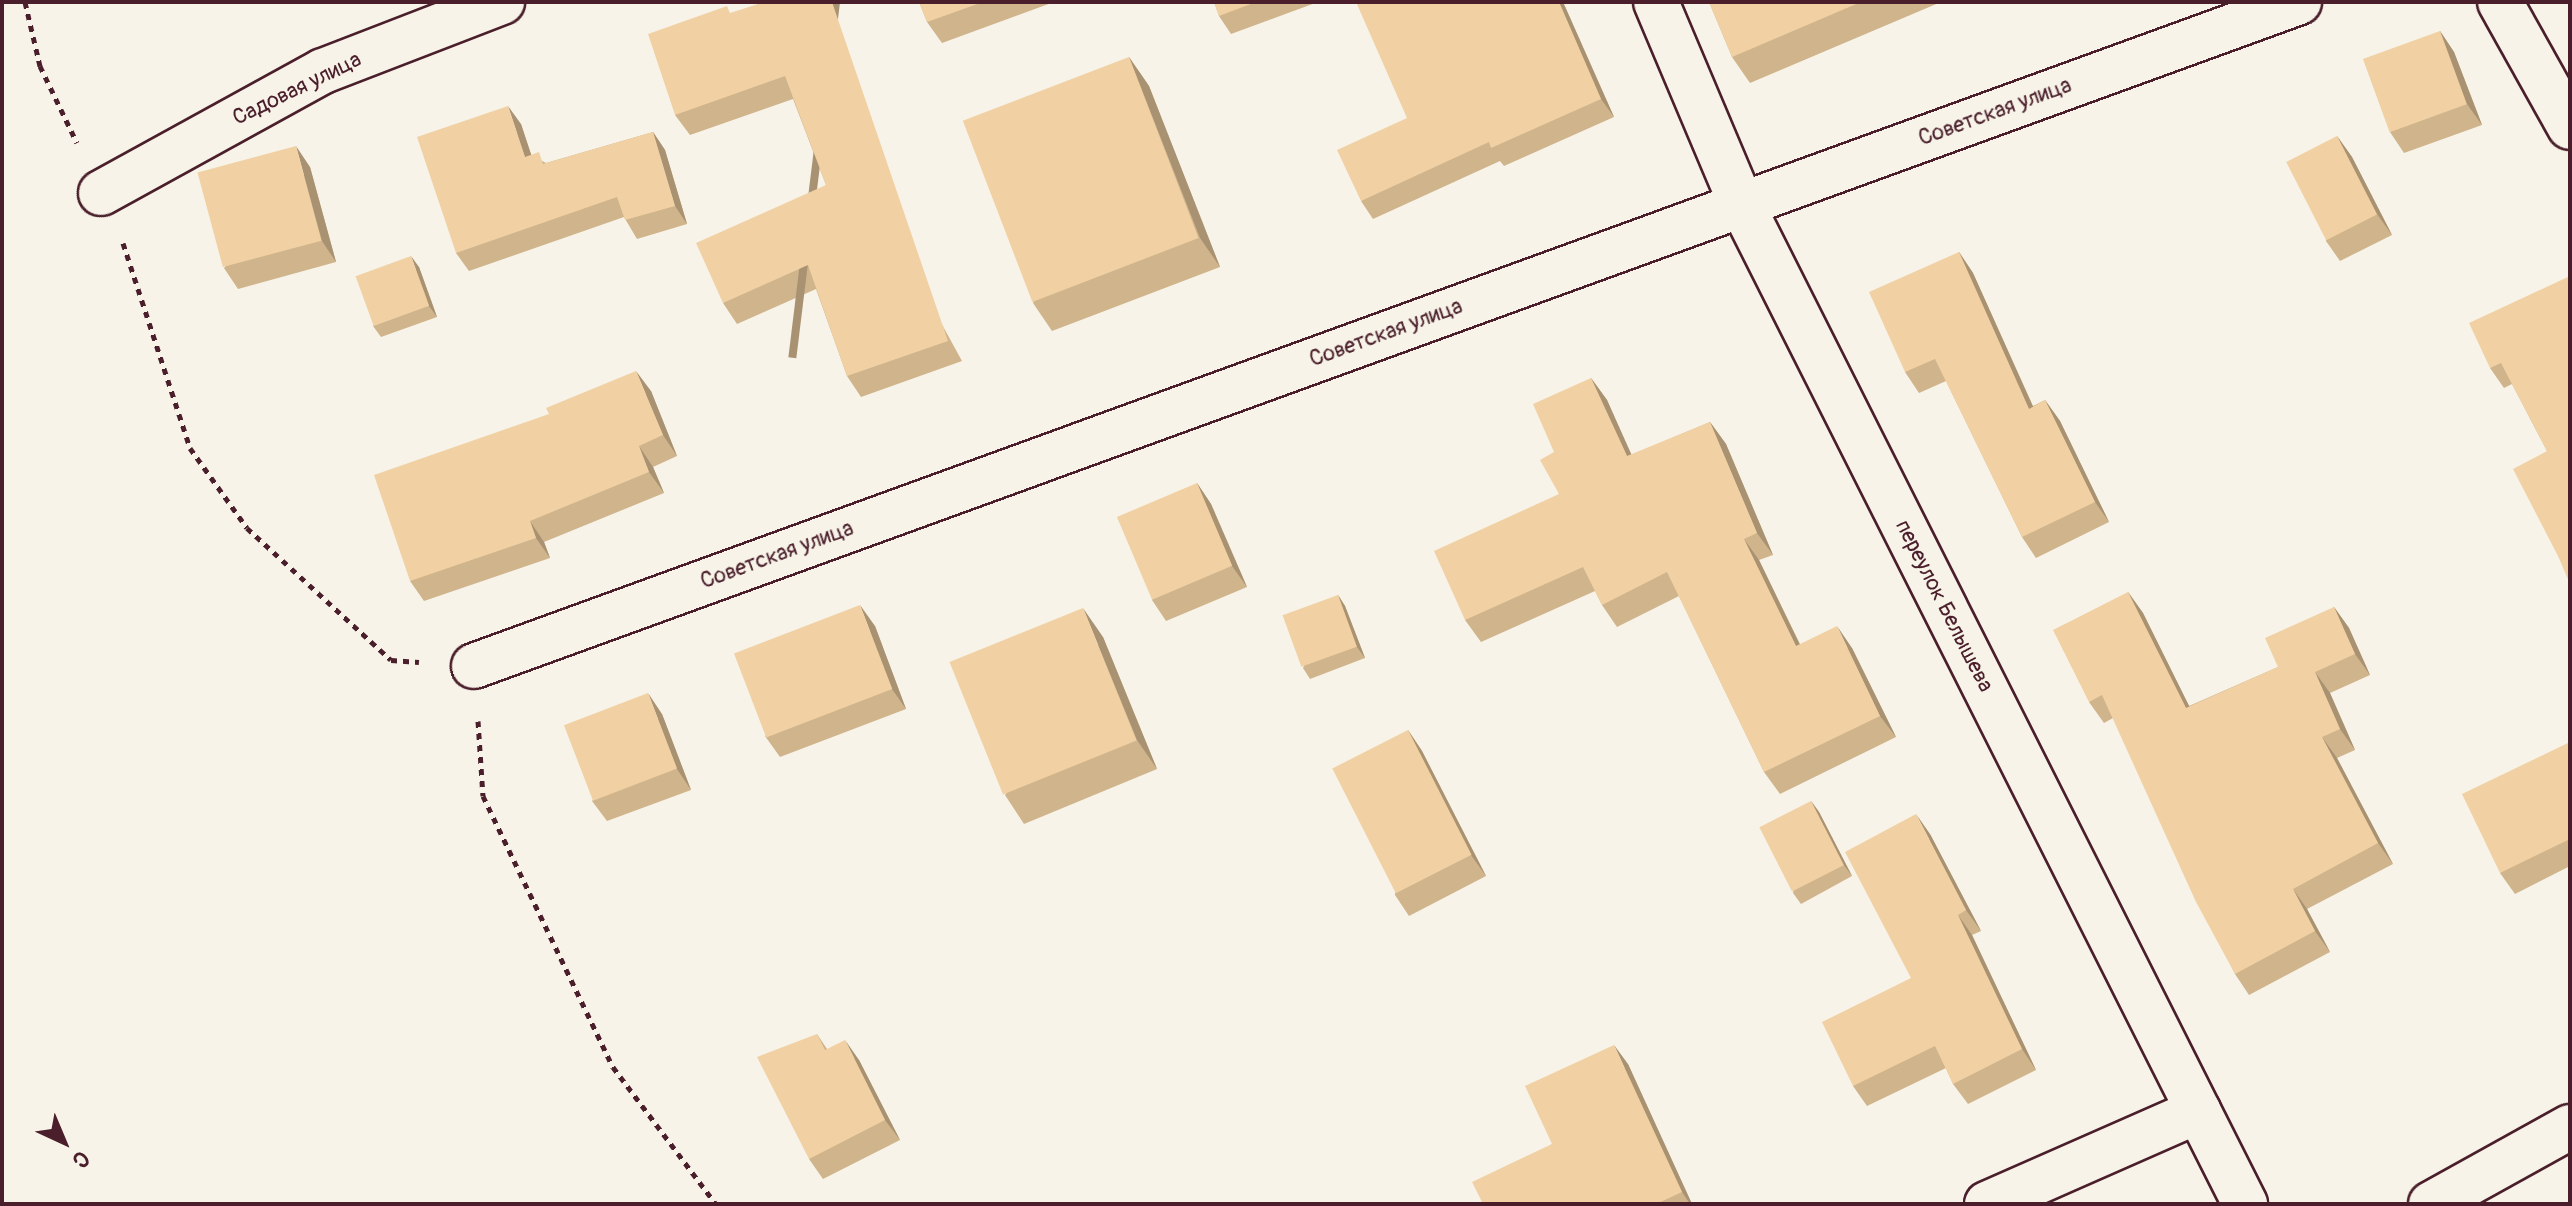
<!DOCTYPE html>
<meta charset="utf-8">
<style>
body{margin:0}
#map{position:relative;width:2572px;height:1206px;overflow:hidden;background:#f7f3e8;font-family:Pangolin,sans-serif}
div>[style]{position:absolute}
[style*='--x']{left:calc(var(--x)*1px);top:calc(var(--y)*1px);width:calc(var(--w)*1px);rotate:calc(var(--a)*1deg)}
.path>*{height:5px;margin-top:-2.5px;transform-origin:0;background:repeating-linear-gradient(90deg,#4a1f2b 0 6px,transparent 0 12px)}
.roads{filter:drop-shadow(2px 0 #4a1f2b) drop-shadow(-2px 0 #4a1f2b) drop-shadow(0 2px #4a1f2b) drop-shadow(0 -2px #4a1f2b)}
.minor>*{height:44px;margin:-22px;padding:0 22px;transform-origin:22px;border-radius:22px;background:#f7f3e8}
.wall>*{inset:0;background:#cfb48c}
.shaded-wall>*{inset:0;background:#a99272;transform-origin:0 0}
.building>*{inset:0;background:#f1d1a3;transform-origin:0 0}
span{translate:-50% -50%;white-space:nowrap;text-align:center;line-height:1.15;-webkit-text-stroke:7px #f7f3e8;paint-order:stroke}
.street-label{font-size:22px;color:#4a1f2b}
.frame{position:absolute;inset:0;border:4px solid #4a1f2b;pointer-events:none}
.north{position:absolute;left:24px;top:1102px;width:80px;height:80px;-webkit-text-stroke:6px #f7f3e8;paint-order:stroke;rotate:136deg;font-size:22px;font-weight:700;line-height:32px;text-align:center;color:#4a1f2b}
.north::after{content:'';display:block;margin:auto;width:28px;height:36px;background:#4a1f2b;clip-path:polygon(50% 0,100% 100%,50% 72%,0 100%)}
</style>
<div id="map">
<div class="path">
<div style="--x:25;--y:2;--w:66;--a:76.8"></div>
<div style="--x:40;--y:66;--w:85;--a:64.3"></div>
<div style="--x:123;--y:243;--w:216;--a:71.9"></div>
<div style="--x:190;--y:448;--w:98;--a:54.5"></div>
<div style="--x:247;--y:528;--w:195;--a:42.5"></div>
<div style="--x:391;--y:660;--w:28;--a:4"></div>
<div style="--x:478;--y:721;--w:75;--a:86.2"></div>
<div style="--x:483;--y:796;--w:301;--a:64.4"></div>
<div style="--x:613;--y:1067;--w:171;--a:53.1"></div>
</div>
<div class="roads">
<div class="minor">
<div style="--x:1656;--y:2;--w:218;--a:67.1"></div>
<div style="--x:1741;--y:203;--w:1121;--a:63.27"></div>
<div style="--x:2500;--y:2;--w:143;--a:60.8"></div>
<div style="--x:101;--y:193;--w:253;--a:-28.8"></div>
<div style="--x:323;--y:71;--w:192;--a:-21.1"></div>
<div style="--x:474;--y:666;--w:1942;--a:-19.99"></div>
<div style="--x:1987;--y:1204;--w:231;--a:-23.8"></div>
<div style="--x:2431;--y:1204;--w:159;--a:-29"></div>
</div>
</div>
<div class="wall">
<div style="clip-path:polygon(765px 2px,962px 361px,861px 397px,847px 376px,816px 289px,737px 324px,723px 303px,826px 185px,793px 99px,690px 135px,675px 115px,732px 13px)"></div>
<div style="clip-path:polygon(919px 2px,1054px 2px,942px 43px,927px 22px)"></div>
<div style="clip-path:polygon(1214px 2px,1318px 2px,1231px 34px,1219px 16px)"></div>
<div style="clip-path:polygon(1563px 2px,1614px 117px,1504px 166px,1500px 161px,1373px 219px,1361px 201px)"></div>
<div style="clip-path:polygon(1709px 2px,1941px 2px,1750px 83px,1732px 57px)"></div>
<div style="clip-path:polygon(2440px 31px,2454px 52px,2482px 125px,2404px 153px,2390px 132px)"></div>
<div style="clip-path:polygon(1129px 57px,1149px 86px,1220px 267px,1052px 331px,1033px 303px)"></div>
<div style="clip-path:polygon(521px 124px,531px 155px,546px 163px,653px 132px,665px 150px,687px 224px,637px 239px,624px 217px,469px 271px,456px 253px)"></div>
<div style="clip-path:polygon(2337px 136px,2352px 157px,2392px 235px,2340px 261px,2326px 241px)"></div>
<div style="clip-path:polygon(310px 167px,336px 262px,238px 289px,224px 268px)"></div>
<div style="clip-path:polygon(1959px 252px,1973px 273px,2033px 406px,2045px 400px,2060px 421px,2109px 522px,2036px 558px,2022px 537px,1946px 381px,1919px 393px,1905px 372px)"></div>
<div style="clip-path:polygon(419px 267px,437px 317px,381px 337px,373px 326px)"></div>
<div style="clip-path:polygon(2570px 276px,2547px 451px,2512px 384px,2504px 388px,2490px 368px)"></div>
<div style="clip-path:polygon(1591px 378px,1607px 400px,1631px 455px,1710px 422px,1726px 444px,1773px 555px,1759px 560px,1800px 644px,1852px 648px,1896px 737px,1780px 794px,1764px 772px,1679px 596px,1617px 627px,1602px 605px,1595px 591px,1481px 642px,1465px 620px,1559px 494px,1554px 452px)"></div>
<div style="clip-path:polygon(651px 391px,677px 456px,653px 467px,664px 493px,544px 542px,550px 558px,424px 601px,410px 581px)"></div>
<div style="clip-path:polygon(1197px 483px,1211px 504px,1247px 587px,1166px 621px,1152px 600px)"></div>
<div style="clip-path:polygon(2128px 592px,2143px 613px,2189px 706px,2278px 667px,2334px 607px,2349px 628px,2370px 675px,2330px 693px,2355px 750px,2337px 758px,2393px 864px,2307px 909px,2330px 952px,2249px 995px,2235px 974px,2113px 718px,2104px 723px,2089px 702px)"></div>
<div style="clip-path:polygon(1338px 595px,1345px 606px,1365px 658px,1310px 679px,1303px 668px)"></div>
<div style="clip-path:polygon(875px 626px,906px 709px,780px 757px,765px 736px)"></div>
<div style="clip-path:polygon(1103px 637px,1157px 769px,1024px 824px,1005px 795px)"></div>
<div style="clip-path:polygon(662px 714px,691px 790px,607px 821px,592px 801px)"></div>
<div style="clip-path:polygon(1408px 730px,1422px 751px,1486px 876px,1409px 916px,1395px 895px)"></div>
<div style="clip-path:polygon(2570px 742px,2570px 866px,2515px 894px,2500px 873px)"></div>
<div style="clip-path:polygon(1811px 801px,1819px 812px,1852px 876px,1801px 904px,1793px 893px)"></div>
<div style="clip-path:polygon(1930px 834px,1981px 931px,1972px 935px,2036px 1070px,1968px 1104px,1953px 1084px,1946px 1068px,1867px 1106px,1853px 1086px,1911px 978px)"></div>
<div style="clip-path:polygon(817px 1034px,827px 1049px,859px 1060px,900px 1140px,823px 1179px,809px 1159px)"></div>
<div style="clip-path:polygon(1628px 1064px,1692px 1204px,1483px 1204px,1552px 1144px)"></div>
</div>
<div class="shaded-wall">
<div style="left:832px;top:2px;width:8px;height:358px;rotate:7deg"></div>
<div style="clip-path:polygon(1559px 2px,1563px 2px,1614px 117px,1601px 99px)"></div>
<div style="clip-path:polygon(2440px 31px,2454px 52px,2482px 125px,2467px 104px)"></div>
<div style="clip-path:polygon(1129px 57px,1149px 86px,1220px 267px,1200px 238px)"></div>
<div style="clip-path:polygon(508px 106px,521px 124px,538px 175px,525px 157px)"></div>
<div style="clip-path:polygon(653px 132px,665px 150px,687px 224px,675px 206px)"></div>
<div style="clip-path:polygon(2337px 136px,2352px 157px,2392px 235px,2377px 214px)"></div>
<div style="clip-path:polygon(296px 146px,310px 167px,336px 262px,322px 241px)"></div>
<div style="clip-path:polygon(1959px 252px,1973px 273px,2043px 429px,2029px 409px)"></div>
<div style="clip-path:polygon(411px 256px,419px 267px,437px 317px,429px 306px)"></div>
<div style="clip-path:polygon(636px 371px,651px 391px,677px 456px,663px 435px)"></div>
<div style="clip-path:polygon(1591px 378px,1607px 400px,1642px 478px,1627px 456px)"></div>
<div style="clip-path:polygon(2045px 400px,2060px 421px,2109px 522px,2095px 502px)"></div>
<div style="clip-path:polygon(1710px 422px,1726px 444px,1773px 555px,1757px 533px)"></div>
<div style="clip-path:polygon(639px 446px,653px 467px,664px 493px,649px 472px)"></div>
<div style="clip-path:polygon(1197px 483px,1211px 504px,1247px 587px,1232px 566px)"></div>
<div style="clip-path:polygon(530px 521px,544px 542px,550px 558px,536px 538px)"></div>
<div style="clip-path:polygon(1744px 539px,1759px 560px,1811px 668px,1796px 646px)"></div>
<div style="clip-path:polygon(2128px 592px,2143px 613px,2200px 728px,2186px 708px)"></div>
<div style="clip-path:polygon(1338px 595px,1345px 606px,1365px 658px,1357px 647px)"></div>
<div style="clip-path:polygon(860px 605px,875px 626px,906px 709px,892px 689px)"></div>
<div style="clip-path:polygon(2334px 607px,2349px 628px,2370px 675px,2355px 654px)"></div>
<div style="clip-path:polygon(1083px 608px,1103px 637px,1157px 769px,1137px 740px)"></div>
<div style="clip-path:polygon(1837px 626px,1852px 648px,1896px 737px,1880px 716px)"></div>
<div style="clip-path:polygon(2315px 672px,2330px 693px,2355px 750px,2340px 729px)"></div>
<div style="clip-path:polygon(648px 693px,662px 714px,691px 790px,677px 769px)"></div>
<div style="clip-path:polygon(1408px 730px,1422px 751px,1486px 876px,1471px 855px)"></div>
<div style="clip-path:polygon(2322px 737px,2337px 758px,2393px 864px,2378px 843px)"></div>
<div style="clip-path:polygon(1811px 801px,1819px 812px,1852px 876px,1844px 865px)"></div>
<div style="clip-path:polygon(1916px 814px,1930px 834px,1981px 931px,1966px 910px)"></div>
<div style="clip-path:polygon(2293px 889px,2307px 909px,2330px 952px,2315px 931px)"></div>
<div style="clip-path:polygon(1958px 915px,1972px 935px,2036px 1070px,2022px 1049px)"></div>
<div style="clip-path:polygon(845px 1040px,859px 1060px,900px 1140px,885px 1120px)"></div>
<div style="clip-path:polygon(1614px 1045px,1628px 1064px,1692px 1204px,1690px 1204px,1682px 1192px)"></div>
</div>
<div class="building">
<div style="clip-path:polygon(765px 2px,832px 2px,948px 341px,847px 376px,808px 265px,723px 303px,696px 243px,826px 185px,785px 76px,675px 115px,648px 34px,727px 6px,730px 13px)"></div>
<div style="clip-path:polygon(919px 2px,983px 2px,927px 22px)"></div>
<div style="clip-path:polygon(1214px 2px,1256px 2px,1219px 16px)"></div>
<div style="clip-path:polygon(1356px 2px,1559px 2px,1601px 99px,1491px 148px,1489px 142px,1361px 201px,1337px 150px,1407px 118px)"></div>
<div style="clip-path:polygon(1709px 2px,1861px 2px,1732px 57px)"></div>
<div style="left:2440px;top:31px;width:78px;height:82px;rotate:70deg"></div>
<div style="left:1129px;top:57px;width:194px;height:178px;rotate:69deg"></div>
<div style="clip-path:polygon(508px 106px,525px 157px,539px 152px,543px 164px,653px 132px,675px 206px,625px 220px,617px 197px,456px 253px,417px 137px)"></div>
<div style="left:2337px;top:136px;width:88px;height:57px;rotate:63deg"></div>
<div style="left:296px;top:146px;width:98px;height:102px;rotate:75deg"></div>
<div style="clip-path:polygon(1959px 252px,2029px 409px,2045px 400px,2095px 502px,2022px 537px,1935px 359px,1905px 372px,1869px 292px)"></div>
<div style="left:411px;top:256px;width:53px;height:59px;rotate:70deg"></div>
<div style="clip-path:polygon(2570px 276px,2570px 584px,2558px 556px,2513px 469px,2547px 451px,2501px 363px,2490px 368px,2469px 323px)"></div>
<div style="clip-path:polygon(636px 371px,663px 435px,639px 446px,649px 472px,530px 521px,536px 538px,410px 581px,374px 475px,549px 414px,546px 408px)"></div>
<div style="clip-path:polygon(1591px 378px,1627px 456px,1710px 422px,1757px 533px,1744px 539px,1796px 646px,1837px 626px,1880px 716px,1764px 772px,1667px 572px,1602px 605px,1583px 567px,1465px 620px,1434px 551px,1559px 494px,1540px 460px,1554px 452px,1533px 404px)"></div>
<div style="left:1197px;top:483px;width:90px;height:87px;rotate:67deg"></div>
<div style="clip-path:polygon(2128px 592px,2186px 708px,2278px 667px,2265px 638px,2334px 607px,2355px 654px,2315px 672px,2340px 729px,2322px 737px,2378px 843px,2293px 889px,2315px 931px,2235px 974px,2196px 902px,2102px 695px,2089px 702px,2053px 630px)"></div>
<div style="left:1338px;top:595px;width:55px;height:59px;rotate:70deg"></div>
<div style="left:860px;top:605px;width:90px;height:135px;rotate:69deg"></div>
<div style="left:1083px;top:608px;width:143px;height:144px;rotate:68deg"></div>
<div style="left:648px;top:693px;width:81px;height:90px;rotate:69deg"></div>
<div style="left:1408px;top:730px;width:140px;height:85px;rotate:63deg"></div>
<div style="clip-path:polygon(2570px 742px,2570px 845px,2568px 840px,2500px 873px,2462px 794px)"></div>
<div style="left:1811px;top:801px;width:72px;height:58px;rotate:63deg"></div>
<div style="clip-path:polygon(1916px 814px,1966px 910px,1958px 915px,2022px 1049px,1953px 1084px,1935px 1046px,1853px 1086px,1822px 1022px,1911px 978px,1845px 852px)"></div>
<div style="clip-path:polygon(817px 1034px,825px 1050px,845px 1040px,885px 1120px,809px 1159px,757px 1057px)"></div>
<div style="clip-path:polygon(1614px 1045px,1682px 1192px,1656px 1204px,1483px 1204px,1472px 1182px,1552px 1144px,1525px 1086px)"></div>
</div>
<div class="street-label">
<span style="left:297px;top:89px;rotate:-26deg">Садовая улица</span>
<span style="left:1995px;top:112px;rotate:-20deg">Советская улица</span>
<span style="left:1386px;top:333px;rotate:-20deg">Советская улица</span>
<span style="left:777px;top:555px;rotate:-20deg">Советская улица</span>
<span style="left:1944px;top:606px;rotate:63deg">переулок Белышева</span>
</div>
<div class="frame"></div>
<div class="north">С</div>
</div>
